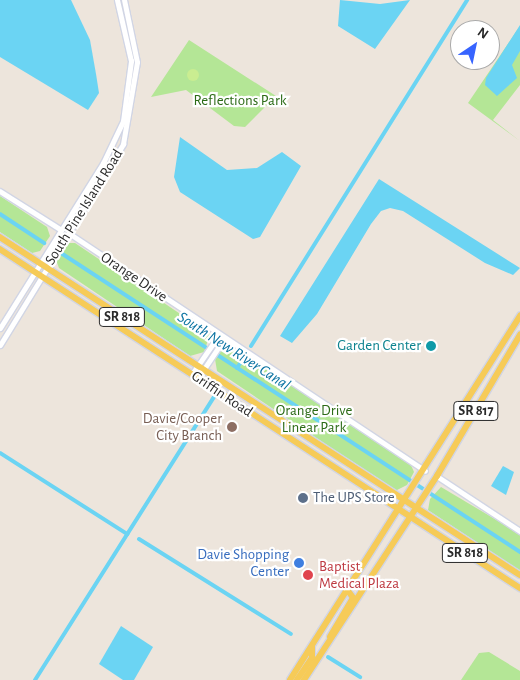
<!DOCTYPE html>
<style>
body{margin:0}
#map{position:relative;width:520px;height:680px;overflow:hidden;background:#ede5dc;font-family:"Alegreya Sans",sans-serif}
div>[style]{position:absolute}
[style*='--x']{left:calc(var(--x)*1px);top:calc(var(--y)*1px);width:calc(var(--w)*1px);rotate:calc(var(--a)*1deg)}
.green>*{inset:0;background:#b4e696}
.pitch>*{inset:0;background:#caed91}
.round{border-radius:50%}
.water>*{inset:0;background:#6bd4f3}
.canal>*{height:4px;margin:-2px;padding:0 2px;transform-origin:2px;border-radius:2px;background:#6bd4f3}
.roads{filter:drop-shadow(1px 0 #d1d5e4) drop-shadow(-1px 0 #d1d5e4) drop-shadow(0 1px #d1d5e4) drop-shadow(0 -1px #d1d5e4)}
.tertiary>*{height:4.5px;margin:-2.25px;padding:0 2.25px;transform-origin:2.25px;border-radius:2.25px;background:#fff}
.secondary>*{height:5px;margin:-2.5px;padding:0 2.5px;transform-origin:2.5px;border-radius:2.5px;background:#fff}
.primary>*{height:5.5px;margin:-2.75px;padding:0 2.75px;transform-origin:2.75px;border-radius:2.75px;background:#f6cb58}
.dots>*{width:14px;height:14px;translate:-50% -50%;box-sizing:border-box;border:2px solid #fff;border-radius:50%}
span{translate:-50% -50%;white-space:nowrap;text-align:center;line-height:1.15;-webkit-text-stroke:4.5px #fff;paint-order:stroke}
.shield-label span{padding:1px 4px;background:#fff;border:1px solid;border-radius:4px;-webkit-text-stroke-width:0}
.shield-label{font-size:14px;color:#2a2a2a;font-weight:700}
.park-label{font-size:15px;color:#2c6b17}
.street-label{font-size:15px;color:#2a2a2a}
.culture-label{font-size:15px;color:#0d838f}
.right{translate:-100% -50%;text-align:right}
.education-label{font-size:15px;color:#785e54}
.service-label{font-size:15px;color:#4e5e75}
.left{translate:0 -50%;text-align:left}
.shop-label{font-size:15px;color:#366cbe}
.health-label{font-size:15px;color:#be3a42}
.water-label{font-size:16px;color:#0872a1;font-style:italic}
.north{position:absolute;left:450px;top:20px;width:50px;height:50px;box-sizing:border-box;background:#fff;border:1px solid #aaa;border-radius:50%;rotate:34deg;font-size:14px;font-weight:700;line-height:20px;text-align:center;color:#2a2a2a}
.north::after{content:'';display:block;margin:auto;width:18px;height:22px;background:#3764ff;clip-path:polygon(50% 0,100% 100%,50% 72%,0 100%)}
</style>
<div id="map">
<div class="green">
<div style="clip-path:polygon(520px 26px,520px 85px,493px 120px,520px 141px,468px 103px)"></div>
<div style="clip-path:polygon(189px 40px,276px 96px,245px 127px,234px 126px,186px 90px,151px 97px)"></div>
<div style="clip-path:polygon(0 196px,47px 227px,50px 236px,40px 251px,32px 253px,0 232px)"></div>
<div style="clip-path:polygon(67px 243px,75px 243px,210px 334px,204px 352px,190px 356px,59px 268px,56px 260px)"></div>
<div style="clip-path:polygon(232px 346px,410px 463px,414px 472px,407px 485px,395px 491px,217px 371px,215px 359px,222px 347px)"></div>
<div style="clip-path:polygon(441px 487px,520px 534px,520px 571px,428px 510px,430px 499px)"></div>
<div style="clip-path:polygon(489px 652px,520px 671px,520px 680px,461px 680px,479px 653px)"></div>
</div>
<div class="pitch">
<div class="round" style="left:187px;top:69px;width:12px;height:12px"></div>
</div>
<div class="water">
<div style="clip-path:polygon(0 0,71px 0,90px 40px,96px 74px,99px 93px,88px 110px,0 57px)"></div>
<div style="clip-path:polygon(340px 0,380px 4px,410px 0,375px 49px,338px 26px)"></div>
<div style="clip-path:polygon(520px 25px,520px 51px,512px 65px,517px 78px,497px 96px,485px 85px,486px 78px)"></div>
<div style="clip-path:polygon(180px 137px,227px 170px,257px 168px,282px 152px,301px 166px,260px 237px,253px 239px,180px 192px,174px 177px)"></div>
<div style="clip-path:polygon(379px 179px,520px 268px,513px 275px,485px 263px,403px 211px,390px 208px,381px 211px,371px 224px,317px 314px,292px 343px,280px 336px)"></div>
<div style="clip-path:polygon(503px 466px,514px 472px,506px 495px,491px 486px)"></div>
<div style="clip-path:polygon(121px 626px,153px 647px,134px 680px,123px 680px,99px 664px)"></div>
</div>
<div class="canal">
<div style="--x:0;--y:214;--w:53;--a:33.4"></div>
<div style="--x:61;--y:253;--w:548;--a:33.08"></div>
<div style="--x:251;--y:346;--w:408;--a:-58"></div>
<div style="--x:237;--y:368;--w:7;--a:-56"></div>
<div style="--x:0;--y:453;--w:151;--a:32.5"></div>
<div style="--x:139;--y:539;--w:179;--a:32"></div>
<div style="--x:328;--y:657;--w:38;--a:32"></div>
<div style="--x:35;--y:680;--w:335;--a:-57.7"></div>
</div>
<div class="roads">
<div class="tertiary">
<div style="--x:0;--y:191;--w:71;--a:32.3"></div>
<div style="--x:69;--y:233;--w:428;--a:33.7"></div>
<div style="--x:192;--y:374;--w:47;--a:-55.3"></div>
<div style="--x:198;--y:378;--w:47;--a:-56.3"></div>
<div style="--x:437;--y:476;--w:100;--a:33.5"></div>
</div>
<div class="secondary">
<div style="--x:0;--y:328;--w:195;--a:-58"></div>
<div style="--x:103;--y:163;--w:47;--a:-64.5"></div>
<div style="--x:123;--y:121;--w:61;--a:-82.4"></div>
<div style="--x:131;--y:61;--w:63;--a:-102.9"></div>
<div style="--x:0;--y:345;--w:236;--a:-58.5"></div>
<div style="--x:123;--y:144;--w:83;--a:-80.3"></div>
<div style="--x:137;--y:62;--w:63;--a:-101.8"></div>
</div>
<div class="primary">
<div style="--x:0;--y:237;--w:620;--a:33.02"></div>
<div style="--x:0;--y:249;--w:621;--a:33.1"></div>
<div style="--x:330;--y:637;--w:45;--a:-59.5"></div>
<div style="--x:353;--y:598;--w:9;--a:-126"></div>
<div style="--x:290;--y:680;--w:431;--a:-57.7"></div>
<div style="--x:297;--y:680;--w:27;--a:-56"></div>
<div style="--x:312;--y:658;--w:11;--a:-90"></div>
<div style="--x:304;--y:680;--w:244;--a:-56.9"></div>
<div style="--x:437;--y:476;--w:164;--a:-59.5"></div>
</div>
</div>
<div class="dots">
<div style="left:431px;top:346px;background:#0f9aa8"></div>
<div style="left:232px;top:427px;background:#8d6e63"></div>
<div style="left:303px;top:498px;background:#5c6f8a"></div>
<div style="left:299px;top:563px;background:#3f7fe0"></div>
<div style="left:308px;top:575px;background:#e0444e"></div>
</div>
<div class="shield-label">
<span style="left:122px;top:317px">SR 818</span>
<span style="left:476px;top:411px">SR 817</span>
<span style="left:465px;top:553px">SR 818</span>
</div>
<div class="park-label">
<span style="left:240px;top:101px">Reflections Park</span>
<span style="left:314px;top:419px">Orange Drive<br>Linear Park</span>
</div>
<div class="street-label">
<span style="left:84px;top:207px;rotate:-58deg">South Pine Island Road</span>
<span style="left:134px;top:277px;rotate:34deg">Orange Drive</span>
<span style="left:222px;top:394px;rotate:34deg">Griffin Road</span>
</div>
<div class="culture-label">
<span class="right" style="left:421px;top:346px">Garden Center</span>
</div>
<div class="education-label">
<span class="right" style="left:222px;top:427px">Davie/Cooper<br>City Branch</span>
</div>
<div class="service-label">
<span class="left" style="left:313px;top:498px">The UPS Store</span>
</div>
<div class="shop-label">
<span class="right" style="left:289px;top:563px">Davie Shopping<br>Center</span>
</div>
<div class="health-label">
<span class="left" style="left:319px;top:575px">Baptist<br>Medical Plaza</span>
</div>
<div class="water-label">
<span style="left:234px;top:351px;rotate:33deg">South New River Canal</span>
</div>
<div class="north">N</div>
</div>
